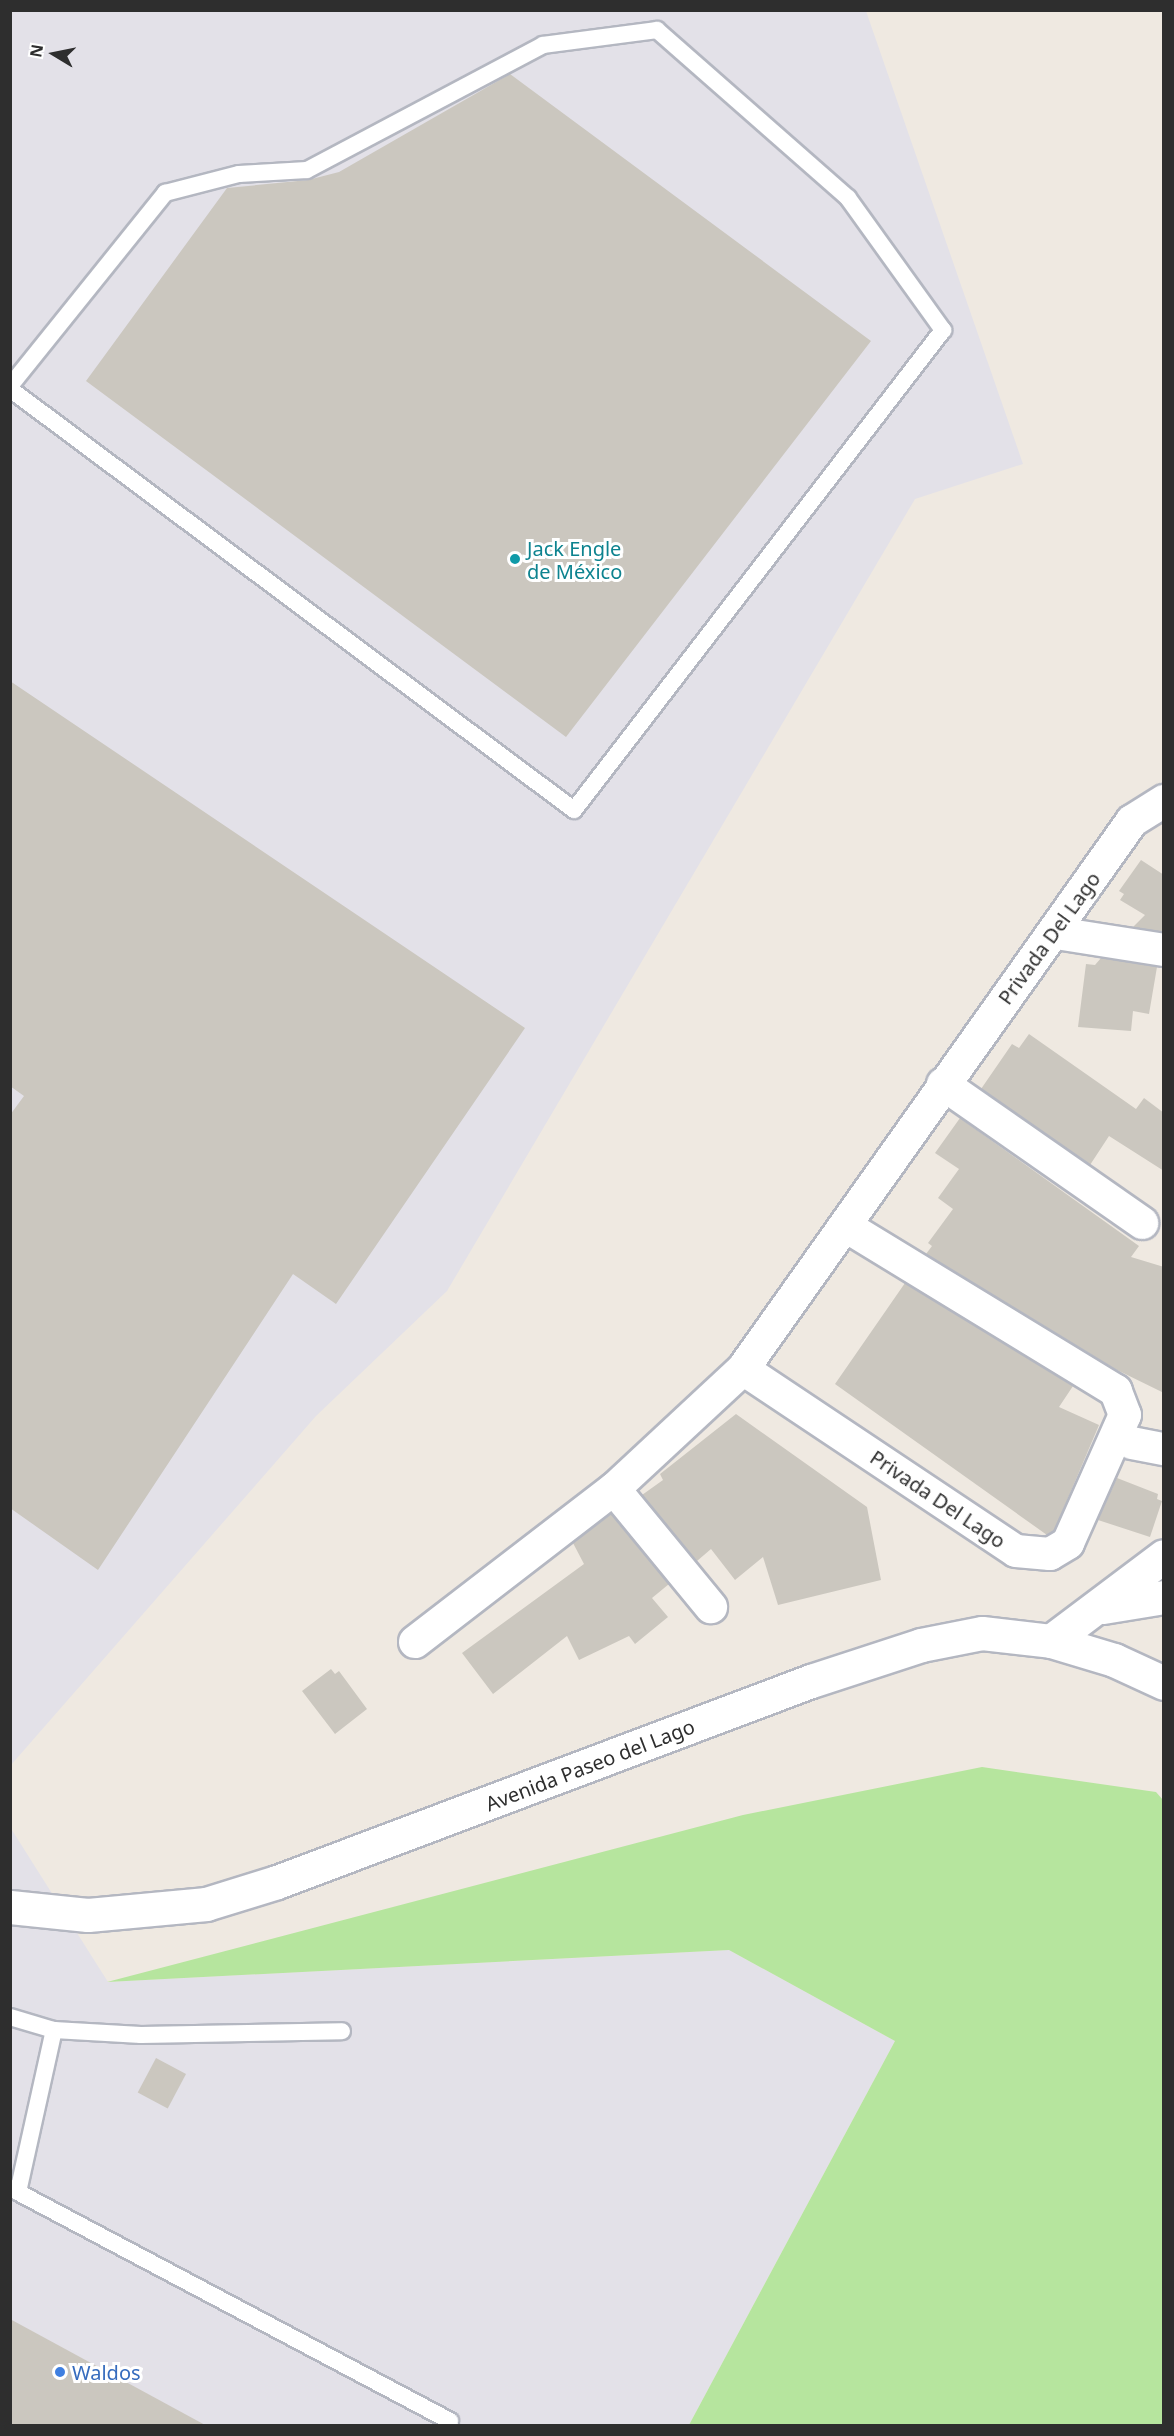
<!DOCTYPE html>
<meta charset="utf-8">
<style>
body{margin:0}
#map{position:relative;width:1174px;height:2436px;overflow:hidden;background:#efe9e1;font-family:"Noto Sans",sans-serif}
div>[style]{position:absolute}
[style*='--x']{left:calc(var(--x)*1px);top:calc(var(--y)*1px);width:calc(var(--w)*1px);rotate:calc(var(--a)*1deg)}
.industrial>*{inset:0;background:#e3e1e8}
.green>*{inset:0;background:#b6e59e}
.building>*{inset:0;background:#cbc7bf;transform-origin:0 0}
.roads{filter:drop-shadow(2px 0 #b4b7c1) drop-shadow(-2px 0 #b4b7c1) drop-shadow(0 2px #b4b7c1) drop-shadow(0 -2px #b4b7c1)}
.lane>*{height:16px;margin:-8px;padding:0 8px;transform-origin:8px;border-radius:8px;background:#fff}
.street>*{height:32px;margin:-16px;padding:0 16px;transform-origin:16px;border-radius:16px;background:#fff}
.secondary>*{height:33px;margin:-16.5px;padding:0 16.5px;transform-origin:16.5px;border-radius:16.5px;background:#fff}
.dots>*{width:16px;height:16px;translate:-50% -50%;box-sizing:border-box;border:3px solid #fff;border-radius:50%}
span{translate:-50% -50%;white-space:nowrap;text-align:center;line-height:1.15;-webkit-text-stroke:6px #fff;paint-order:stroke}
.culture-label{font-size:20px;color:#0d838f}
.left{translate:0 -50%;text-align:left}
.street-label{font-size:20px;color:#2e2e2e}
.shop-label{font-size:20px;color:#366cbe}
.frame{position:absolute;inset:0;border:12px solid #2e2e2e;pointer-events:none}
.north{position:absolute;left:24px;top:24px;width:60px;height:60px;-webkit-text-stroke:4px #fff;paint-order:stroke;rotate:280deg;font-size:16px;font-weight:700;line-height:24px;text-align:center;color:#2e2e2e}
.north::after{content:'';display:block;margin:auto;width:21px;height:27px;background:#2e2e2e;clip-path:polygon(50% 0,100% 100%,50% 72%,0 100%)}
</style>
<div id="map">
<div class="industrial">
<div style="clip-path:polygon(11px 11px,866px 11px,1023px 464px,915px 499px,447px 1291px,316px 1416px,11px 1765px)"></div>
<div style="clip-path:polygon(10px 1827px,108px 1982px,729px 1950px,895px 2041px,689px 2425px,11px 2425px)"></div>
</div>
<div class="green">
<div style="clip-path:polygon(982px 1767px,1156px 1792px,1163px 1800px,1163px 2425px,689px 2425px,895px 2041px,729px 1950px,107px 1982px,743px 1815px)"></div>
</div>
<div class="building">
<div style="clip-path:polygon(510px 74px,871px 341px,566px 737px,86px 381px,227px 188px,308px 180px,339px 172px)"></div>
<div style="clip-path:polygon(10px 681px,525px 1028px,336px 1304px,293px 1274px,98px 1570px,10px 1508px,10px 1115px,24px 1096px,10px 1086px)"></div>
<div style="clip-path:polygon(1141px 860px,1164px 875px,1163px 932px,1133px 927px,1145px 915px,1120px 900px,1124px 894px,1119px 891px)"></div>
<div style="clip-path:polygon(1101px 958px,1157px 967px,1149px 1014px,1133px 1011px,1131px 1031px,1078px 1027px,1086px 964px,1095px 965px)"></div>
<div style="clip-path:polygon(1029px 1034px,1136px 1109px,1144px 1098px,1164px 1113px,1164px 1171px,1109px 1136px,1090px 1165px,981px 1089px,1012px 1044px,1019px 1048px)"></div>
<div style="clip-path:polygon(960px 1118px,1139px 1246px,1131px 1257px,1164px 1267px,1164px 1393px,1115px 1369px,926px 1254px,932px 1246px,928px 1243px,953px 1209px,938px 1198px,959px 1169px,935px 1153px)"></div>
<div style="clip-path:polygon(905px 1283px,1073px 1386px,1059px 1407px,1099px 1425px,1054px 1531px,1047px 1535px,835px 1384px)"></div>
<div style="clip-path:polygon(736px 1414px,867px 1507px,881px 1580px,778px 1605px,763px 1557px,735px 1580px,711px 1549px,697px 1561px,642px 1495px,663px 1480px,660px 1474px)"></div>
<div style="clip-path:polygon(1117px 1478px,1158px 1494px,1157px 1499px,1162px 1501px,1150px 1537px,1098px 1520px)"></div>
<div style="clip-path:polygon(611px 1514px,669px 1584px,652px 1598px,668px 1617px,635px 1644px,629px 1636px,579px 1660px,567px 1636px,493px 1694px,462px 1653px,584px 1564px,573px 1543px)"></div>
<div style="clip-path:polygon(331px 1669px,335px 1674px,339px 1671px,367px 1709px,335px 1734px,302px 1691px)"></div>
<div style="left:156px;top:2058px;width:34px;height:39px;rotate:28deg"></div>
<div style="clip-path:polygon(10px 2319px,207px 2426px,10px 2426px)"></div>
</div>
<div class="roads">
<div class="lane">
<div style="--x:10;--y:386;--w:248;--a:-51.2"></div>
<div style="--x:165;--y:193;--w:76;--a:-14.4"></div>
<div style="--x:239;--y:174;--w:68;--a:-3.4"></div>
<div style="--x:307;--y:170;--w:267;--a:-27.9"></div>
<div style="--x:543;--y:45;--w:115;--a:-7.5"></div>
<div style="--x:657;--y:30;--w:254;--a:41.3"></div>
<div style="--x:848;--y:198;--w:163;--a:54.3"></div>
<div style="--x:943;--y:330;--w:605;--a:127.55"></div>
<div style="--x:574;--y:810;--w:704;--a:-143.26"></div>
<div style="--x:10;--y:2017;--w:46;--a:16.5"></div>
<div style="--x:54;--y:2030;--w:87;--a:3.3"></div>
<div style="--x:141;--y:2035;--w:201;--a:-1.1"></div>
<div style="--x:10;--y:2188;--w:498;--a:27.9"></div>
<div style="--x:18;--y:2192;--w:166;--a:-77.5"></div>
</div>
<div class="street">
<div style="--x:1056;--y:933;--w:109;--a:8.9"></div>
<div style="--x:943;--y:1084;--w:243;--a:34.9"></div>
<div style="--x:743;--y:1369;--w:328;--a:33.7"></div>
<div style="--x:1016;--y:1551;--w:34;--a:5"></div>
<div style="--x:1050;--y:1554;--w:21;--a:-31"></div>
<div style="--x:1068;--y:1543;--w:140;--a:-66"></div>
<div style="--x:1125;--y:1415;--w:26;--a:-111"></div>
<div style="--x:1116;--y:1391;--w:316;--a:-148.6"></div>
<div style="--x:1132;--y:1443;--w:33;--a:11"></div>
<div style="--x:614;--y:1489;--w:153;--a:50.6"></div>
<div style="--x:415;--y:1642;--w:251;--a:-37.6"></div>
<div style="--x:614;--y:1489;--w:176;--a:-42.9"></div>
<div style="--x:743;--y:1369;--w:672;--a:-54.63"></div>
<div style="--x:1132;--y:821;--w:38;--a:-32"></div>
</div>
<div class="secondary">
<div style="--x:1103;--y:1607;--w:62;--a:-9.3"></div>
<div style="--x:1051;--y:1641;--w:141;--a:-37"></div>
<div style="--x:10;--y:1907;--w:78;--a:5.9"></div>
<div style="--x:88;--y:1915;--w:119;--a:-5.3"></div>
<div style="--x:206;--y:1904;--w:74;--a:-17.2"></div>
<div style="--x:277;--y:1882;--w:571;--a:-20.63"></div>
<div style="--x:811;--y:1681;--w:116;--a:-18.1"></div>
<div style="--x:921;--y:1645;--w:62;--a:-11.1"></div>
<div style="--x:982;--y:1633;--w:69;--a:6.6"></div>
<div style="--x:1051;--y:1641;--w:66;--a:16.8"></div>
<div style="--x:1114;--y:1660;--w:55;--a:24.7"></div>
</div>
</div>
<div class="dots">
<div style="left:515px;top:559px;background:#0f9aa8"></div>
<div style="left:60px;top:2372px;background:#3f7fe0"></div>
</div>
<div class="culture-label">
<span class="left" style="left:527px;top:560px">Jack Engle<br>de México</span>
</div>
<div class="street-label">
<span style="left:1049px;top:938px;rotate:-54deg">Privada Del Lago</span>
<span style="left:938px;top:1499px;rotate:34deg">Privada Del Lago</span>
<span style="left:590px;top:1765px;rotate:-21deg">Avenida Paseo del Lago</span>
</div>
<div class="shop-label">
<span class="left" style="left:72px;top:2372px">Waldos</span>
</div>
<div class="frame"></div>
<div class="north">N</div>
</div>
